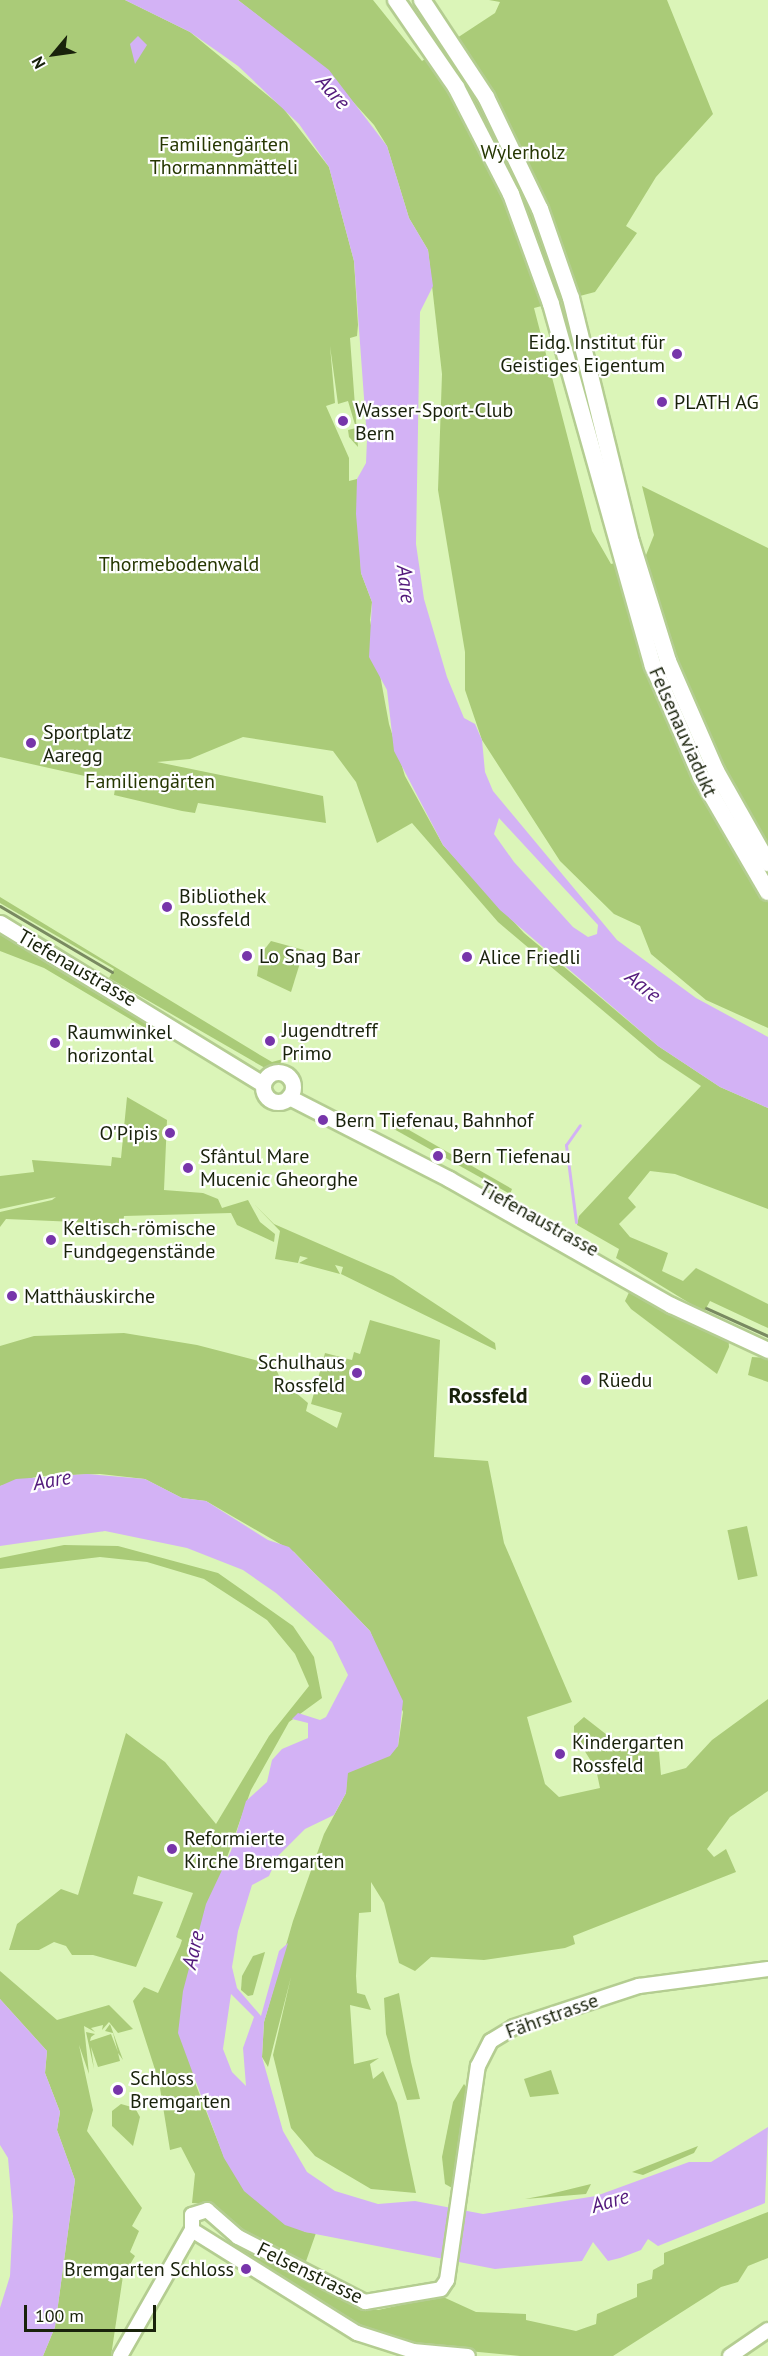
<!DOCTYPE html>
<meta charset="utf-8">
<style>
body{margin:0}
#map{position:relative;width:768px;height:2356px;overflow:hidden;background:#dbf5b8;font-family:"PT Sans",sans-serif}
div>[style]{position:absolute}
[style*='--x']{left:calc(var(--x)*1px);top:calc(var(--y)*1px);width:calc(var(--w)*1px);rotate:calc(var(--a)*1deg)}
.green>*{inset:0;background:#aacb78;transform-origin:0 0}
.water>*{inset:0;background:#d3b2f5}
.stream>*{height:3px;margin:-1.5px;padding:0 1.5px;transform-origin:1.5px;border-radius:1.5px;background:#d3b2f5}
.roads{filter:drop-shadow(2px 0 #b4cd91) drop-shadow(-2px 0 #b4cd91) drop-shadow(0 2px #b4cd91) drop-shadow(0 -2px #b4cd91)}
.secondary>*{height:14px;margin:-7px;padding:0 7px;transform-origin:7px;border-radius:7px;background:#fff}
.primary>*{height:15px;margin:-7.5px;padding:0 7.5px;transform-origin:7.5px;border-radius:7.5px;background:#fff}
.primary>.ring{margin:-7.5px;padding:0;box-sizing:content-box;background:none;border:15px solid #fff;border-radius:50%}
.highway>*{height:16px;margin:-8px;padding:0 8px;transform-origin:8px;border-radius:8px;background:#fff}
.rail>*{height:3px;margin:-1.5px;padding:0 1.5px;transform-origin:1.5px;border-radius:1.5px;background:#798a61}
.dots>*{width:16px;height:16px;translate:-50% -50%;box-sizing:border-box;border:3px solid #fff;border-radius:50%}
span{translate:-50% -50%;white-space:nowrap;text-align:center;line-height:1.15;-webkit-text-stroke:4.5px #fff;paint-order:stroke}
.park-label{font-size:20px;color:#263702}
.poi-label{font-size:20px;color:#19220b}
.right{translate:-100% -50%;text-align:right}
.left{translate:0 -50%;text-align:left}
.street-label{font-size:20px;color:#19220b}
.water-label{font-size:21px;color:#531a7c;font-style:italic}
.quarter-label{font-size:22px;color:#19220b;font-weight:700}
.north{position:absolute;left:24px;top:24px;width:60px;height:60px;-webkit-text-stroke:4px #fff;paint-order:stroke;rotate:241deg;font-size:16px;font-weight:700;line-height:24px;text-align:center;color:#19220b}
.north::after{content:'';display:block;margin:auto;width:21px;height:27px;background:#19220b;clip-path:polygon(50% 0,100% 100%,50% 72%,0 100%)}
.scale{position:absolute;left:24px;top:2305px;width:132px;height:27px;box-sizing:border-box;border:3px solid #19220b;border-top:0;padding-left:8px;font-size:18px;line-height:21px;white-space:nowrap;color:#19220b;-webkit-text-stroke:4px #fff;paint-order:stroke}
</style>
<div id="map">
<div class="green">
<div style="clip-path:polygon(0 0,125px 0,190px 32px,283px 108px,329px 167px,354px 261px,358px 325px,357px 336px,350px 338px,358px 447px,349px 437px,348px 430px,356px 428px,348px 401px,338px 404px,330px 346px,335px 403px,326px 406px,349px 458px,349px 481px,357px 479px,361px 573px,372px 602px,370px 620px,389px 724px,405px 776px,443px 845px,524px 933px,658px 1046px,720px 1087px,768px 1108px,768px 1209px,675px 1174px,650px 1171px,628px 1198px,636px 1207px,619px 1224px,630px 1237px,668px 1253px,662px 1271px,683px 1281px,696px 1268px,768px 1304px,768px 1328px,710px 1301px,704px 1312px,616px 1258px,619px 1249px,577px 1225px,579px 1216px,701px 1086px,659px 1058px,498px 922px,412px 823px,377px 843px,356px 782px,333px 751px,243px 737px,190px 759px,157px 762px,323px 796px,326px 823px,198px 803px,195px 813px,182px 811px,114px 795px,116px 783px,0 757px)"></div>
<div style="clip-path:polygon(238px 0,373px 0,422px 61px,495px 13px,500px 2px,489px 0,667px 0,713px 114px,656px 177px,626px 226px,637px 233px,595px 292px,534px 308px,592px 531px,611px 564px,646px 555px,654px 535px,642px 486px,768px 548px,768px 1028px,706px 1000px,651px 954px,640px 926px,614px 914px,560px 861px,482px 740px,465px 690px,465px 652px,438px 490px,442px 374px,428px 250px,409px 218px,387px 146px,374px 125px,317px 62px)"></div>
<div style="clip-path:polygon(0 897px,260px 1055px,272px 1062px,283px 1059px,277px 1068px,265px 1068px,109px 978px,114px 969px,0 903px)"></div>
<div style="clip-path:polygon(0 933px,162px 1027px,157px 1035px,44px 968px,0 951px)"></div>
<div style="clip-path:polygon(271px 941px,304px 950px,291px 992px,257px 976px,260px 955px)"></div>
<div style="clip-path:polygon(127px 1097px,167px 1120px,164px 1190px,203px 1193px,218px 1199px,222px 1208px,248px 1200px,260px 1222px,275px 1234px,274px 1242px,237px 1225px,231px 1213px,124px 1216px,123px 1224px,6px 1219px,0 1227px,0 1212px,52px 1200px,56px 1197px,0 1209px,0 1176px,34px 1172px,32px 1160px,111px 1166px,112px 1157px,121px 1158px)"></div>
<div style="clip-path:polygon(395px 1122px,512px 1189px,510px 1194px,392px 1128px)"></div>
<div style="clip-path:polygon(254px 1204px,274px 1224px,393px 1276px,495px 1343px,496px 1350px,341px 1274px,343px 1267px,335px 1265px,340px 1274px,299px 1263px,308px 1258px,300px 1256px,298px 1263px,275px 1259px,280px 1231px)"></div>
<div style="clip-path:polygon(631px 1288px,728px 1330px,729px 1347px,717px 1374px,631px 1309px,625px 1301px)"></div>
<div style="clip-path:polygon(370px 1320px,440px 1340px,434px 1457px,488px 1461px,504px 1543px,572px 1702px,527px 1717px,545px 1784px,559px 1797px,600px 1788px,596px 1769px,574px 1734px,574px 1726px,584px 1717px,625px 1749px,659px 1752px,661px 1775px,686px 1768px,712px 1740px,768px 1699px,768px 1791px,730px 1817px,707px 1849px,714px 1857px,726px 1849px,736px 1872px,573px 1936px,575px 1944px,565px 1948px,484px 1960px,431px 1957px,415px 1971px,399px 1963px,384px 1903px,371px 1882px,371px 1912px,359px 1913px,356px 1976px,357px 1993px,365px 1995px,371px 2010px,350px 2005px,354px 2064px,379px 2058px,370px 2064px,373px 2079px,383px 2071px,397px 2103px,416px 2193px,371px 2189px,315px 2156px,291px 2128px,273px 2055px,291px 1977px,268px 2067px,262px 2057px,264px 2022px,293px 1921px,324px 1834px,346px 1793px,347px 1773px,398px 1746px,403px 1712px,370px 1631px,294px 1552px,206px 1501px,182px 1498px,145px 1479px,100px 1474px,40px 1476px,0 1486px,0 1346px,34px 1336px,124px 1333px,197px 1345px,274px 1365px,281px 1380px,308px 1403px,306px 1411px,337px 1428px,342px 1413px,311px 1404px,325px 1353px,352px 1360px,354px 1352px,360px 1354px)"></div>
<div style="clip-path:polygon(752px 1357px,768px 1358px,768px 1382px,748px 1375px)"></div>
<div style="left:747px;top:1526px;width:51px;height:20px;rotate:78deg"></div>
<div style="clip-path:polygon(64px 1545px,118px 1546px,218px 1573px,293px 1626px,314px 1657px,322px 1698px,289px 1722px,251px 1790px,195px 1947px,194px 2080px,224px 2157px,305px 2232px,316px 2233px,304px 2267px,240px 2233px,214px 2204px,192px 2203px,195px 2174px,181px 2147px,170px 2150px,159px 2082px,133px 2001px,144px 1987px,158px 1993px,180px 1946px,182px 1940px,176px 1937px,193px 1893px,138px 1876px,133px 1894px,163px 1902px,136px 1967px,93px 1955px,72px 1955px,66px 1946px,54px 1942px,39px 1950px,9px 1950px,17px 1924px,61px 1889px,78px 1895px,126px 1733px,165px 1762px,216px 1824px,269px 1736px,309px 1686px,295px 1654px,267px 1620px,204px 1579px,147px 1562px,100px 1557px,0 1569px,0 1558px)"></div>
<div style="clip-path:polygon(265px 1952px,253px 1995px,248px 1996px,241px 1990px,242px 1976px,253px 1956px)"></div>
<div style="clip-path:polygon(0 1971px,57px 2020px,109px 2005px,133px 2029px,118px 2033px,109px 2022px,102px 2030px,103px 2025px,91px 2028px,95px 2032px,84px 2026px,89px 2074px,79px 2045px,93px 2110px,87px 2131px,142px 2208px,132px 2226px,139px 2231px,130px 2252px,135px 2256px,123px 2276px,111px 2356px,43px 2356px,55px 2327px,75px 2180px,57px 2130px,60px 2112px,45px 2073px,47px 2051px,0 1999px)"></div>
<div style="clip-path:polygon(399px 1993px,411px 2062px,420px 2099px,407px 2100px,386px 2034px,384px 1998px)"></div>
<div style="clip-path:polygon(110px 2024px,123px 2060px,118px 2053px,120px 2061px,98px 2067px,91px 2047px,94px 2069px,86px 2032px,95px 2034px,91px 2037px,90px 2041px,111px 2034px,118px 2052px,113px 2033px,105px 2031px)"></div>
<div style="clip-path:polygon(551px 2070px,559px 2094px,530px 2097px,524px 2079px)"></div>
<div style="clip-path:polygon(464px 2084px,467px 2088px,454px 2189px,445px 2184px,442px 2157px,453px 2102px)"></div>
<div style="clip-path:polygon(121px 2104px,135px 2108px,140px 2117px,133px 2146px,112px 2126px,112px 2111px)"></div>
<div style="clip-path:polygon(698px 2146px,694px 2153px,643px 2175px,632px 2172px)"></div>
<div style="clip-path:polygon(591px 2184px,586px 2194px,525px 2199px,546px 2195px)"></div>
<div style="clip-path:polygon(768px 2212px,768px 2258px,748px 2266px,738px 2282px,721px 2287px,613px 2356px,520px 2356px,416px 2346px,368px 2332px,232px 2249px,236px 2241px,361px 2307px,378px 2310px,441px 2296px,476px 2312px,526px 2314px,526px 2320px,576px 2331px,596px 2324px,597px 2314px,637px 2297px,637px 2284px,652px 2279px,653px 2270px,664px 2264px,664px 2253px)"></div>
</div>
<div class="water">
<div style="clip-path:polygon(evenodd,125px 0,238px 0,329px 70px,387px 146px,409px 218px,428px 250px,433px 286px,420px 312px,416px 544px,424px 599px,447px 677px,464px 718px,475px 724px,482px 740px,485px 772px,493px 791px,617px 940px,696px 998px,768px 1037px,768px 1108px,720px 1087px,658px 1046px,500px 910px,443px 845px,394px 751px,387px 690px,369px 657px,372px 602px,361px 573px,356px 514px,357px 479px,366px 463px,367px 439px,354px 261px,329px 167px,299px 124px,238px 66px,190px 32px,125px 0,499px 818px,598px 925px,597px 934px,588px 937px,573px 927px,514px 862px,494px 834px,499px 818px)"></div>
<div style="clip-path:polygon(138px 36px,147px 45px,135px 64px,130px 44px)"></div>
<div style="clip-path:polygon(evenodd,87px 1474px,145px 1479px,182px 1498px,206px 1501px,268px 1540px,289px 1547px,370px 1631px,403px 1701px,398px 1746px,390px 1756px,348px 1773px,346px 1793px,334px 1815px,305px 1829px,278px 1856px,269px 1876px,252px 1885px,238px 1931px,232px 1967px,237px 1988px,261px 2016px,279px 1951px,288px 1943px,264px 2022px,262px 2057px,283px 2131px,307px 2172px,335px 2191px,378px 2204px,415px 2201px,483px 2214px,596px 2196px,689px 2162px,711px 2162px,768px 2127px,765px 2203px,658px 2246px,648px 2239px,641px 2250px,620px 2258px,608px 2261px,593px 2242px,582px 2261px,495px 2269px,305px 2232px,285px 2225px,244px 2191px,224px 2158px,178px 2033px,183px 1991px,206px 1904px,231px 1851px,246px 1801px,267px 1782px,272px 1760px,282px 1749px,308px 1738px,308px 1723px,292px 1719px,298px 1713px,320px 1720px,326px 1717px,348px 1675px,332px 1642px,276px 1593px,243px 1570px,187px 1548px,105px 1531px,0 1546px,0 1486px,16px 1479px,87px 1474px,231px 1994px,254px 2017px,243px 2048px,246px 2086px,232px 2072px,223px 2049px,231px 1994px)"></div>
<div style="clip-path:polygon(0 1999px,47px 2051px,45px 2073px,60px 2112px,57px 2130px,75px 2180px,55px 2327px,43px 2356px,0 2356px,0 2308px,10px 2276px,13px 2216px,8px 2158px,0 2145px)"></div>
</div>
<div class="stream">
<div style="--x:576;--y:1222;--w:78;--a:-97.4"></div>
<div style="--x:566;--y:1145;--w:24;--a:-55"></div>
</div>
<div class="roads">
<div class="secondary">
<div style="--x:192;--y:2230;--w:15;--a:-90"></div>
<div style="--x:192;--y:2215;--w:16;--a:-18"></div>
<div style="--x:207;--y:2210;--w:41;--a:41.1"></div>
<div style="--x:238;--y:2237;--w:143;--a:27.1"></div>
<div style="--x:365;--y:2302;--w:77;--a:-9.7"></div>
<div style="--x:441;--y:2289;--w:11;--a:-56"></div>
<div style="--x:447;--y:2280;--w:216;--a:-81.8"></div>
<div style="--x:478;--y:2066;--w:28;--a:-63"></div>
<div style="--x:491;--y:2041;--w:27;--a:-31"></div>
<div style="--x:514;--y:2027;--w:132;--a:-18.2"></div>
<div style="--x:639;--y:1986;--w:130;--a:-7.5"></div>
<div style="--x:192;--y:2230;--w:195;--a:32"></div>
<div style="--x:357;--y:2333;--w:59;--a:17.8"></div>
<div style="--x:413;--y:2351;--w:55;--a:5.2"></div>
<div style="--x:120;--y:2356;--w:145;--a:-60.3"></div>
<div style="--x:730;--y:2356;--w:46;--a:-34.4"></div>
</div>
<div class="primary">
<div style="--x:0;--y:923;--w:308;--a:31.5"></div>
<div class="ring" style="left:263px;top:1072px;width:15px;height:15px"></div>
<div style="--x:289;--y:1097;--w:180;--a:27.1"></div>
<div style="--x:449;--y:1179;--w:255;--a:29.6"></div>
<div style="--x:671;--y:1305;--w:107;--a:24.9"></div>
</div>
<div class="highway">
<div style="--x:396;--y:0;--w:106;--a:55.4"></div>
<div style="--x:456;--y:87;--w:120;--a:62.8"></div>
<div style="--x:511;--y:194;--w:117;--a:70"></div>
<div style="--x:551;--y:304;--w:376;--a:74.3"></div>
<div style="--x:653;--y:666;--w:121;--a:66.6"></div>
<div style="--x:701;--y:777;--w:133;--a:59.8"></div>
<div style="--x:422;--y:0;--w:116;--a:56.6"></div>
<div style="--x:486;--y:97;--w:124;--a:64.3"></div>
<div style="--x:540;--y:209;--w:94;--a:70.8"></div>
<div style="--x:571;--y:298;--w:251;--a:76.2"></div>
<div style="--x:631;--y:542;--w:125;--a:72.7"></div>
<div style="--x:668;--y:661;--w:120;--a:66.4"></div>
<div style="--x:716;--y:771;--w:106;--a:60.5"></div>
</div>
</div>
<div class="rail">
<div style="--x:0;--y:906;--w:130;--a:30.5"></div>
<div style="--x:706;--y:1308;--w:68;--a:24.3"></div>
</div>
<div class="dots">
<div style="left:677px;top:354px;background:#7735aa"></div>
<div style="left:662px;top:402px;background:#7735aa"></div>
<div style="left:343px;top:421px;background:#7735aa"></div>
<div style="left:31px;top:743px;background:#7735aa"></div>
<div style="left:167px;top:907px;background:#7735aa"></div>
<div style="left:247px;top:956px;background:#7735aa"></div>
<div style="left:467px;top:957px;background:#7735aa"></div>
<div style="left:270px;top:1041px;background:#7735aa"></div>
<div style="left:55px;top:1043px;background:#7735aa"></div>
<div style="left:323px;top:1120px;background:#7735aa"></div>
<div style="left:170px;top:1133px;background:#7735aa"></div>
<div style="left:438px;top:1156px;background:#7735aa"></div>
<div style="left:188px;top:1168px;background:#7735aa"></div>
<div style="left:51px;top:1240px;background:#7735aa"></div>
<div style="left:12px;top:1296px;background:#7735aa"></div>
<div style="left:357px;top:1373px;background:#7735aa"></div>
<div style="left:586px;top:1380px;background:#7735aa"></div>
<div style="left:560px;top:1754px;background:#7735aa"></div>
<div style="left:172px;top:1849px;background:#7735aa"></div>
<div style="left:118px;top:2090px;background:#7735aa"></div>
<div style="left:246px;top:2269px;background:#7735aa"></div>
</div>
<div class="park-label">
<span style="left:224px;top:156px">Familiengärten<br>Thormannmätteli</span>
<span style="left:523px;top:152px">Wylerholz</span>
<span style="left:179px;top:564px">Thormebodenwald</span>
<span style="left:150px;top:781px">Familiengärten</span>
</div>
<div class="poi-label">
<span class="right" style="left:665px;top:354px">Eidg. Institut für<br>Geistiges Eigentum</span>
<span class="left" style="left:674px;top:402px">PLATH AG</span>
<span class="left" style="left:355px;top:422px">Wasser-Sport-Club<br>Bern</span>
<span class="left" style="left:43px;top:744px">Sportplatz<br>Aaregg</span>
<span class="left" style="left:179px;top:908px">Bibliothek<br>Rossfeld</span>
<span class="left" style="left:259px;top:956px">Lo Snag Bar</span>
<span class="left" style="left:479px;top:957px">Alice Friedli</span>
<span class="left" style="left:282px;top:1042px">Jugendtreff<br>Primo</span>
<span class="left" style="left:67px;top:1044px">Raumwinkel<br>horizontal</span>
<span class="left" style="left:335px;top:1120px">Bern Tiefenau, Bahnhof</span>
<span class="right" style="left:158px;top:1133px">O'Pipis</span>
<span class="left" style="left:200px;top:1168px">Sfântul Mare<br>Mucenic Gheorghe</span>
<span class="left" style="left:452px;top:1156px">Bern Tiefenau</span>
<span class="left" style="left:63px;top:1240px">Keltisch-römische<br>Fundgegenstände</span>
<span class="left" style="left:24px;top:1296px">Matthäuskirche</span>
<span class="right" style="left:345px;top:1374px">Schulhaus<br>Rossfeld</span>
<span class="left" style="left:598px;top:1380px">Rüedu</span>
<span class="left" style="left:572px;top:1754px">Kindergarten<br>Rossfeld</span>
<span class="left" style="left:184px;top:1850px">Reformierte<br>Kirche Bremgarten</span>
<span class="left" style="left:130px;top:2090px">Schloss<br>Bremgarten</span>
<span class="right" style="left:234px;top:2269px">Bremgarten Schloss</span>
</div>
<div class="street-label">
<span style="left:683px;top:732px;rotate:66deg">Felsenauviadukt</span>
<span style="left:77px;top:968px;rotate:30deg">Tiefenaustrasse</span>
<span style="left:539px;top:1219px;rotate:29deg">Tiefenaustrasse</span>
<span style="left:552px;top:2016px;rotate:-20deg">Fährstrasse</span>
<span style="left:310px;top:2273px;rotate:26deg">Felsenstrasse</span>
</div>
<div class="water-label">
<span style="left:333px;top:92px;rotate:48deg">Aare</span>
<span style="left:406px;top:584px;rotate:83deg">Aare</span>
<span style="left:643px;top:986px;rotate:39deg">Aare</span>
<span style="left:52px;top:1480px;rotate:-10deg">Aare</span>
<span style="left:193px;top:1950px;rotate:-77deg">Aare</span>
<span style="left:610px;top:2201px;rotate:-16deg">Aare</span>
</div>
<div class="quarter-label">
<span style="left:488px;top:1396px">Rossfeld</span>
</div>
<div class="north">N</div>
<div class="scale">100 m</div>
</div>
